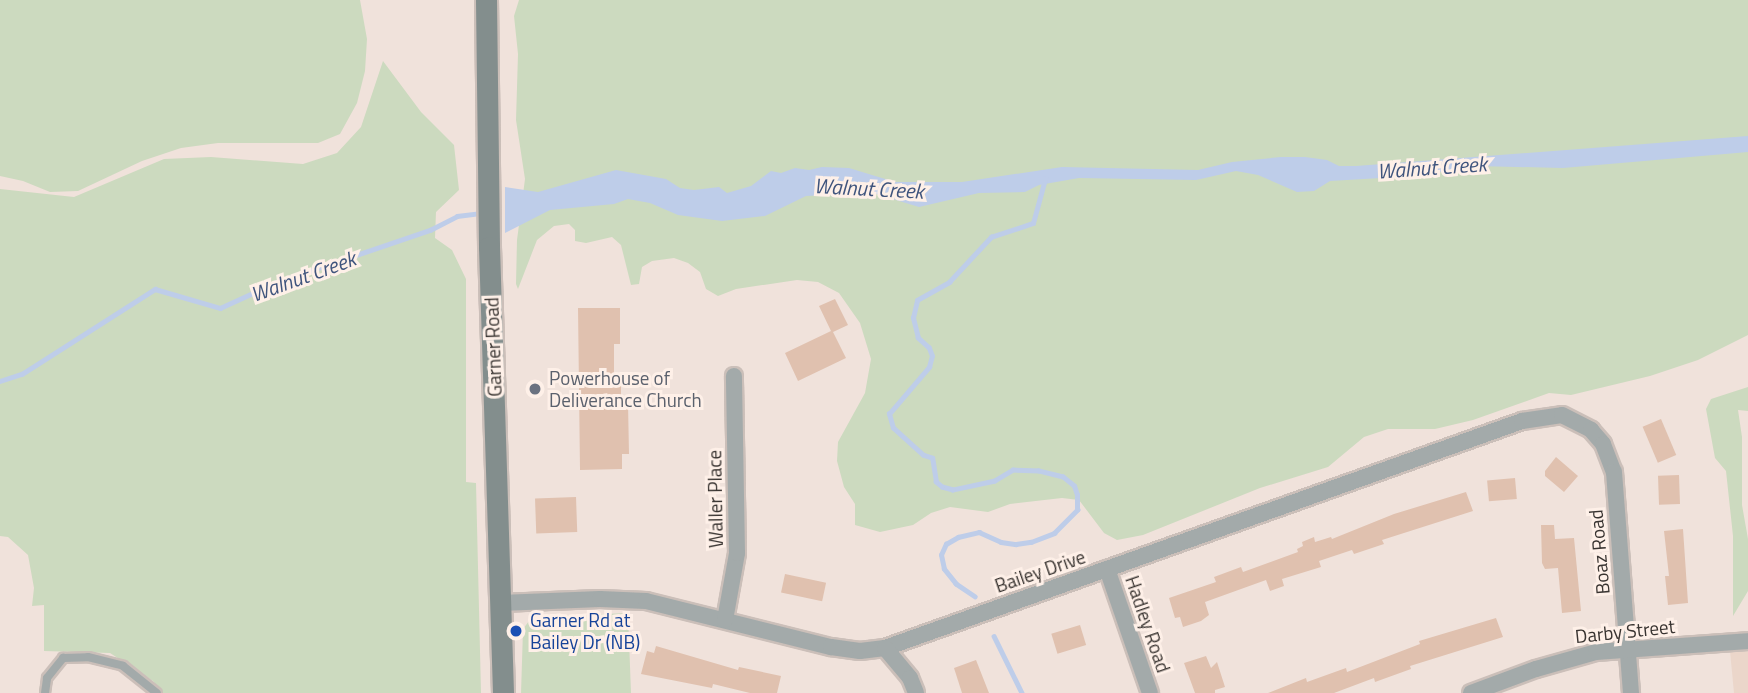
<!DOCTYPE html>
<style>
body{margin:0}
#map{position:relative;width:1748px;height:693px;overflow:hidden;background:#f0e2db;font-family:"Titillium Web",sans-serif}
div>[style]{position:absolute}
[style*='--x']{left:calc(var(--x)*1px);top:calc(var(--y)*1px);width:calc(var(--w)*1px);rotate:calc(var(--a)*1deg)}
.built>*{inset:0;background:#ebd6ca}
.green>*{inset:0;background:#ccdabf}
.water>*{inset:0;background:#becde9}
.stream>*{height:4.5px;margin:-2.25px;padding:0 2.25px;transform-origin:2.25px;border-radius:2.25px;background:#becde9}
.building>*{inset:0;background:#e0c1af;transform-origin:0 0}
.roads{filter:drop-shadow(2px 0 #cbbfb9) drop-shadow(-2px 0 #cbbfb9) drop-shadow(0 2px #cbbfb9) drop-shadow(0 -2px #cbbfb9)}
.lane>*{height:8px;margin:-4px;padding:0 4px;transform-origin:4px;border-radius:4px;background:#a3aaaa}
.street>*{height:16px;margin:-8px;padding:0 8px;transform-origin:8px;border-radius:8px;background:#a3aaaa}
.secondary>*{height:21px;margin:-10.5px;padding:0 10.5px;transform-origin:10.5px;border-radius:10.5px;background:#838e8d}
.dots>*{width:19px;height:19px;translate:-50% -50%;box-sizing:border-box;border:4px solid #fef0e8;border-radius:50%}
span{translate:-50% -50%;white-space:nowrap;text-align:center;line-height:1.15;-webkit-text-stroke:6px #fef0e8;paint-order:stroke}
.street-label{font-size:19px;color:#393431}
.worship-label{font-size:19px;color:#5b616d}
.left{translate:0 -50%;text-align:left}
.transit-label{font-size:19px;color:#164399}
.water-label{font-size:21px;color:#3f547d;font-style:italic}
</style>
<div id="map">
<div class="built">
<div style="clip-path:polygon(1748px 648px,1748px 693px,1734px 693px,1730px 651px)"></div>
</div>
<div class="green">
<div style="clip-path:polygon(0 0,360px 0,367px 39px,365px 71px,357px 103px,340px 134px,318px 143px,218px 143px,181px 148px,142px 161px,78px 191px,50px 192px,23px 181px,0 176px)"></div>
<div style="clip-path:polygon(519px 0,1748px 0,1748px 335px,1698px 360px,1650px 376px,1571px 395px,1549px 393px,1473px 420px,1435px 429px,1388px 429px,1364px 437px,1328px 467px,1260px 488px,1143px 535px,1117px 540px,1104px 533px,1079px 500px,1062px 498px,1010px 504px,988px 512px,950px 507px,931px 513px,913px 525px,880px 532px,855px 525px,855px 504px,844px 487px,837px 461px,838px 442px,865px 393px,871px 359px,860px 323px,839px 293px,818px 282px,797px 280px,736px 289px,718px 296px,706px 289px,700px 272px,688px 263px,674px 258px,652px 261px,642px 267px,639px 284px,631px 285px,621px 245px,612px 237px,586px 243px,575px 241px,575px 230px,569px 224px,554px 226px,537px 240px,518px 289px,516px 284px,517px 240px,525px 179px,516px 120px,518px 54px,514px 16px)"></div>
<div style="clip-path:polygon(383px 61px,421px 112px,454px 145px,459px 190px,436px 212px,435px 238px,452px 250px,466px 279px,466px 482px,476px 483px,481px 693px,162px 693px,153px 681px,110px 653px,44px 651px,44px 605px,32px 606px,34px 588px,28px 555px,8px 537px,0 536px,0 189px,74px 197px,164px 159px,211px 157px,303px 164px,337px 153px,361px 127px)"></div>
<div style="clip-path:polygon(1748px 387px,1748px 411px,1738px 410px,1742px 437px,1742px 505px,1748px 539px,1748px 591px,1733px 616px,1733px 536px,1726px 471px,1715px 458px,1706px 409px,1711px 399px)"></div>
<div style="clip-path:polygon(628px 613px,631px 693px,521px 693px,523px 629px,529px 621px,538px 617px)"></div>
</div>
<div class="water">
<div style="clip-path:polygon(1748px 136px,1748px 152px,1563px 168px,1476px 166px,1415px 176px,1330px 181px,1314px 191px,1297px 192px,1258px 175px,1236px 171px,1196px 180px,1079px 178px,1039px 185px,1025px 192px,979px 193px,919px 207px,873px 193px,806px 196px,765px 216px,722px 221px,678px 215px,650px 203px,628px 199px,614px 204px,550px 210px,505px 233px,505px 187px,538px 192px,616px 170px,666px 179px,680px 188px,694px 190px,719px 187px,727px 193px,751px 186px,771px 171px,781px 173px,795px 168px,809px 170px,822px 167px,849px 168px,895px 182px,962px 182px,1062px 167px,1198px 170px,1232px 162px,1281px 157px,1305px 157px,1327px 160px,1339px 166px,1356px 166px)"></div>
</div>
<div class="stream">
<div style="--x:0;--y:381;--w:23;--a:-18"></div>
<div style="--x:22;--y:374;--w:158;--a:-32.6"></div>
<div style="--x:155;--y:289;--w:68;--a:16.3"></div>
<div style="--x:220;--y:308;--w:63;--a:-24.5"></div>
<div style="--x:277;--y:282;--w:162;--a:-18.8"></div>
<div style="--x:430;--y:230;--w:30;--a:-27"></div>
<div style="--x:457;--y:216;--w:25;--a:-7"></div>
<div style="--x:975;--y:597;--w:23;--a:-146"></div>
<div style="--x:956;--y:584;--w:19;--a:-129"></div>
<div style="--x:944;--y:569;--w:14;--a:-102"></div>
<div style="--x:941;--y:555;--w:12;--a:-66"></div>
<div style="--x:946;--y:544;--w:14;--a:-30"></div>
<div style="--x:958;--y:537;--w:22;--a:-13"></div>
<div style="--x:979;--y:532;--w:24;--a:24"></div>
<div style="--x:1001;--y:542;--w:15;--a:8"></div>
<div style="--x:1016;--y:544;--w:15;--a:-8"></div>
<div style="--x:1031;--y:542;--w:25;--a:-21"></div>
<div style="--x:1054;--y:533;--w:33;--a:-45"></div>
<div style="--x:1077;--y:510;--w:15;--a:-90"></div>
<div style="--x:1077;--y:495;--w:9;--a:-108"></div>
<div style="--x:1074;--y:486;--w:14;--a:-141"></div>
<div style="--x:1063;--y:477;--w:25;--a:-166"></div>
<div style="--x:1039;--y:471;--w:26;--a:-178"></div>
<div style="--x:1013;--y:470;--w:21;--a:149"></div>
<div style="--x:995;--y:481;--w:43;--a:167.9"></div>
<div style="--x:953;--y:490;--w:11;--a:-165"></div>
<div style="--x:942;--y:487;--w:8;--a:-140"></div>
<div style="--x:936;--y:482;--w:24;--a:-99"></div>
<div style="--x:932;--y:458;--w:9;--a:-162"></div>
<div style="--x:923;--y:455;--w:40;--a:-138"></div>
<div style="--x:893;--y:428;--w:15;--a:-106"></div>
<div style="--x:889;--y:414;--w:62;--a:-49.6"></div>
<div style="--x:929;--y:367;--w:11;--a:-75"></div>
<div style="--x:932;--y:356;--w:9;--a:-111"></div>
<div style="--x:929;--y:348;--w:15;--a:-138"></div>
<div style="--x:918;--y:338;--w:21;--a:-104"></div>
<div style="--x:913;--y:318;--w:18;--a:-77"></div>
<div style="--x:917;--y:300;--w:37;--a:-29"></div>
<div style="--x:949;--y:282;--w:62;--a:-47"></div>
<div style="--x:991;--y:237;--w:44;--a:-18.4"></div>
<div style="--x:1033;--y:223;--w:46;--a:-74.7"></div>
<div style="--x:994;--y:636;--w:64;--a:63.8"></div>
</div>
<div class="building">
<div style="clip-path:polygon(835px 299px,848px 325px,833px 332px,846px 358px,798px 381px,785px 353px,831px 331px,819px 306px)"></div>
<div style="clip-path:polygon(578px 308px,620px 308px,620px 344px,614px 344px,614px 381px,621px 385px,621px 403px,628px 403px,629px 454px,622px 454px,622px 469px,580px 470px)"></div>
<div style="left:1661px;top:419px;width:39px;height:20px;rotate:67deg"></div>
<div style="clip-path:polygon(1556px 457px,1578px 476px,1564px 492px,1545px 476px,1545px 471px)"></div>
<div style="left:1679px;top:475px;width:29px;height:21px;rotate:88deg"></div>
<div style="left:1515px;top:478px;width:21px;height:28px;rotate:85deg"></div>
<div style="clip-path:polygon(1466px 492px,1473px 511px,1382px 540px,1384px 544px,1354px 554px,1352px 550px,1319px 561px,1321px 567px,1282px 579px,1284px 586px,1270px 591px,1266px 580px,1205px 602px,1209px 615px,1201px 621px,1183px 627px,1180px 617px,1175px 618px,1169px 598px,1216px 582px,1214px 577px,1241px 567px,1243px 572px,1298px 552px,1297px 549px,1303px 546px,1302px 542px,1314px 537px,1315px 542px,1331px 537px,1332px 539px,1394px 514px)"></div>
<div style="left:576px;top:497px;width:35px;height:41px;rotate:88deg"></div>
<div style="clip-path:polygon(1541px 525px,1554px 525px,1555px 539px,1574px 538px,1581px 611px,1562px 613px,1558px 568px,1545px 569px,1542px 563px)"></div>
<div style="clip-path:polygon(1683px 529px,1688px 603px,1668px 605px,1665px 576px,1669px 576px,1664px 531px)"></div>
<div style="left:785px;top:574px;width:42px;height:19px;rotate:12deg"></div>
<div style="clip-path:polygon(1496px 618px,1503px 637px,1410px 666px,1411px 669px,1375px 682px,1374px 678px,1334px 693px,1268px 693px,1306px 678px,1307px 682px,1346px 668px,1347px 672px,1420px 644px,1419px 641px)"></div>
<div style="left:1080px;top:625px;width:21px;height:30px;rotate:73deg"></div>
<div style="clip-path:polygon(656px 646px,738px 670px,739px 667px,781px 676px,777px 693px,750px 693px,713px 684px,712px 688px,641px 674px,647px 651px,654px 653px)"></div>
<div style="clip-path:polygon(1206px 656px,1211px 668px,1217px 662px,1225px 687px,1215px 690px,1215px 693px,1195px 693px,1184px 663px)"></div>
<div style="clip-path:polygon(976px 660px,989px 693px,962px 693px,954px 668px)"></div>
</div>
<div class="roads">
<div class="lane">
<div style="--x:45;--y:693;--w:15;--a:-82"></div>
<div style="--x:47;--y:678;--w:26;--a:-51"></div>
<div style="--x:63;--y:658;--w:25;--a:-2"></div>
<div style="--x:88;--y:657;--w:36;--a:14"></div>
<div style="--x:123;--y:666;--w:43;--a:38.5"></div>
</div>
<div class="street">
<div style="--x:1107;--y:569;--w:131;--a:70.9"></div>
<div style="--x:501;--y:603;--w:99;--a:-2.3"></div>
<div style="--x:600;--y:599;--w:46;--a:2.5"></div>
<div style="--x:646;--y:601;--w:191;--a:14"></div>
<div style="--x:831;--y:647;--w:29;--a:8"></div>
<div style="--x:860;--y:651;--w:25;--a:-7"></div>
<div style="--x:885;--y:648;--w:676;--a:-19.61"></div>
<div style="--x:1522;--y:421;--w:40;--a:-8.5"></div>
<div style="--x:1562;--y:415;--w:33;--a:27"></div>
<div style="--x:1591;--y:430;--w:18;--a:49"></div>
<div style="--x:1603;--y:444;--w:30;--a:69"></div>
<div style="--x:1614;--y:472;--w:222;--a:85.6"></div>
<div style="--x:725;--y:620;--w:68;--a:-79.8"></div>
<div style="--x:737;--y:553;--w:177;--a:-91"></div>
<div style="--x:885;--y:648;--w:39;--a:50"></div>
<div style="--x:910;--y:678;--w:16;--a:68"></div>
<div style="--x:1471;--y:693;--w:69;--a:-20.3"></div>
<div style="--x:1536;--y:669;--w:62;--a:-15.8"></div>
<div style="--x:1596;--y:652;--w:152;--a:-4.1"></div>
</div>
<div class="secondary">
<div style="--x:486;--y:0;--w:247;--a:89.3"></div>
<div style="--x:489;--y:247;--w:446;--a:88.2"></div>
</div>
</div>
<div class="dots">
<div style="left:535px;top:389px;background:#6b7280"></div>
<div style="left:516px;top:631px;background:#1a4fb4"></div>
</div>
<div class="street-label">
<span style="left:493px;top:347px;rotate:-92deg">Garner Road</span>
<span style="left:715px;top:499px;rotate:-91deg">Waller Place</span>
<span style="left:1599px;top:552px;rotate:-95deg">Boaz Road</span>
<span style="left:1040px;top:571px;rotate:-19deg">Bailey Drive</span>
<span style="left:1148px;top:624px;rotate:71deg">Hadley Road</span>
<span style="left:1625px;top:631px;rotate:-6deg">Darby Street</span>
</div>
<div class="worship-label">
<span class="left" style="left:549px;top:389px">Powerhouse of<br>Deliverance Church</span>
</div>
<div class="transit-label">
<span class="left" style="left:530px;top:631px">Garner Rd at<br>Bailey Dr (NB)</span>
</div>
<div class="water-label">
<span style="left:1432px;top:167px;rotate:-4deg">Walnut Creek</span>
<span style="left:869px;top:188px;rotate:3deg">Walnut Creek</span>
<span style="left:303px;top:276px;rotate:-20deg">Walnut Creek</span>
</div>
</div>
